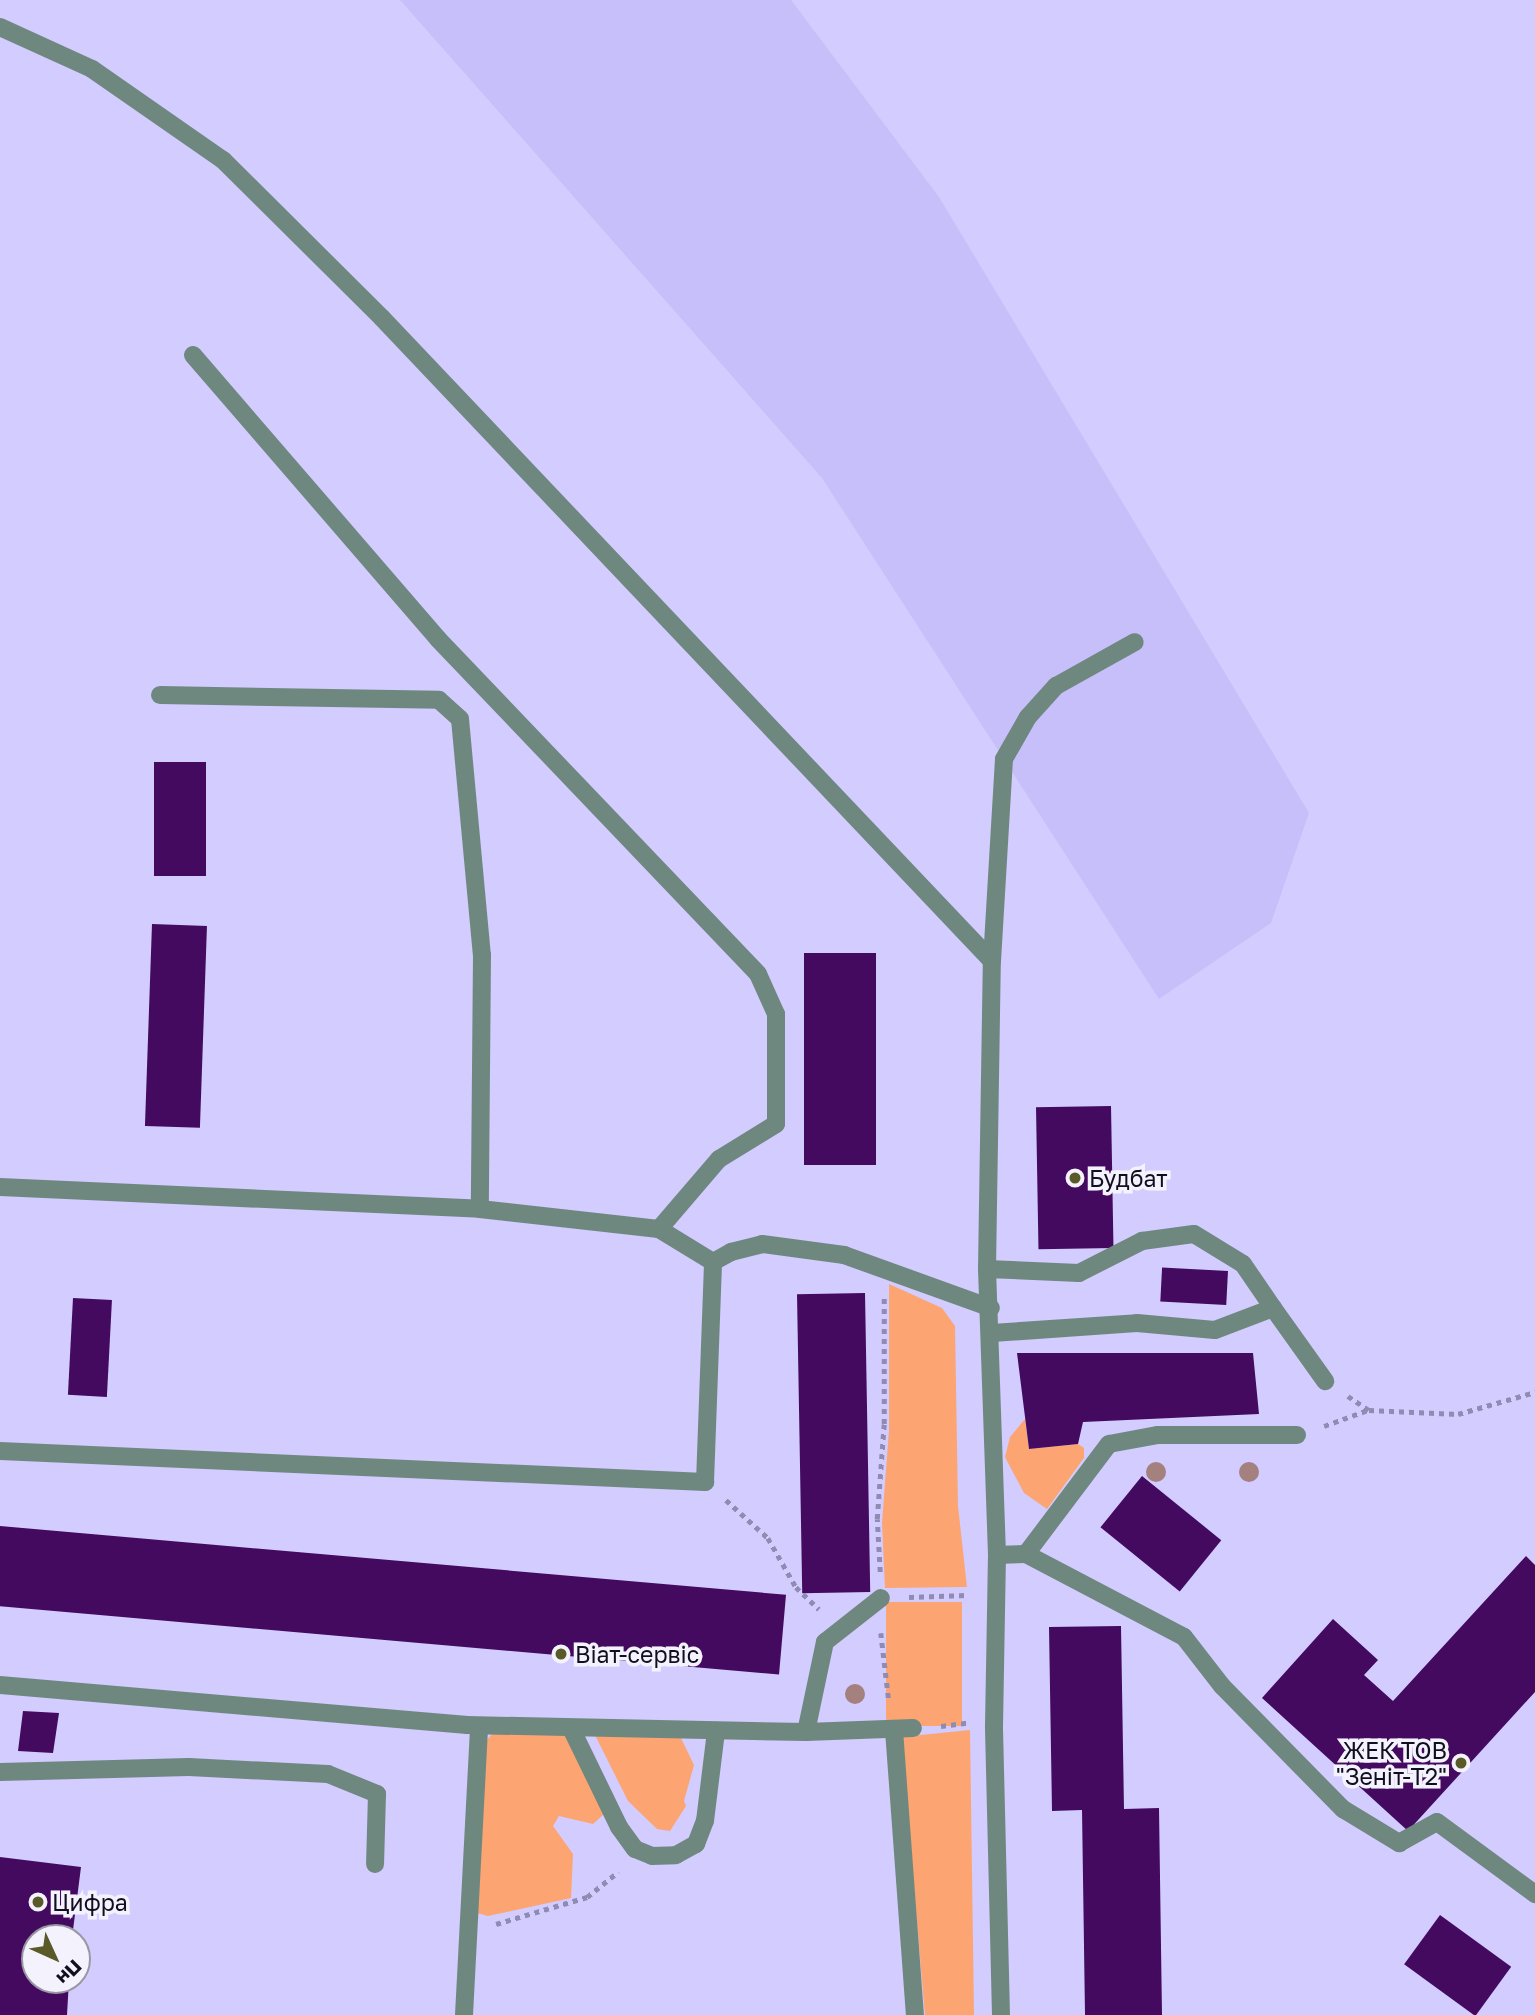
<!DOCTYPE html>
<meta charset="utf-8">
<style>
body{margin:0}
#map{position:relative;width:1535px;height:2015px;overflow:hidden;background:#d2ccff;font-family:"Golos Text",sans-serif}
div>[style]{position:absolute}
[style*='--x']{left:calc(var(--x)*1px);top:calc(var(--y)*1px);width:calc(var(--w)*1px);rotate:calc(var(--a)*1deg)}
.built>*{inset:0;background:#c6bff9}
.green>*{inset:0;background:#fca572;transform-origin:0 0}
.building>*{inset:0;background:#430a60;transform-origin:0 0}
.path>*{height:4.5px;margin-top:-2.25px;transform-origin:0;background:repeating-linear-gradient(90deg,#908bb3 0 5px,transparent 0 10px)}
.street>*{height:18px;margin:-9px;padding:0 9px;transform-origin:9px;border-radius:9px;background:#6f887f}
.trees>*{width:20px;height:20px;margin:-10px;border-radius:50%;background:#a4807f}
.dots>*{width:19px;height:19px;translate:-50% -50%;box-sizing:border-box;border:4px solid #f4f3fd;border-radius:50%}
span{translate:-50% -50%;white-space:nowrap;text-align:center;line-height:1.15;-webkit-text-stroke:7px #f4f3fd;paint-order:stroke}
.poi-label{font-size:23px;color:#110e1f}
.left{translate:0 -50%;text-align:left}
.right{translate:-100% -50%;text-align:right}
.north{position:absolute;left:21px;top:1924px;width:70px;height:70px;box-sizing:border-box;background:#f4f3fd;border:2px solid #9997a4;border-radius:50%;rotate:135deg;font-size:19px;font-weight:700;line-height:28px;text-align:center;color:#110e1f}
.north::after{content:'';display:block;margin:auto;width:24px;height:32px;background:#595a27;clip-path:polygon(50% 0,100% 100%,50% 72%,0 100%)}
</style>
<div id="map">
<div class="built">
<div style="clip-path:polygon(400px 0,791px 0,939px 197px,1309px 813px,1271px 923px,1159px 999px,822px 478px)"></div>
</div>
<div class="green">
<div style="clip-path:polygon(889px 1284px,942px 1308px,955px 1326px,958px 1506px,967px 1587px,885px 1588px,882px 1523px,889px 1430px)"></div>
<div style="clip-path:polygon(1025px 1419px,1029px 1449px,1078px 1444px,1084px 1448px,1084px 1458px,1047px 1509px,1024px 1493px,1005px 1457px,1010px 1437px)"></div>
<div style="left:886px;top:1602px;width:76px;height:124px"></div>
<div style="clip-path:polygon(970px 1730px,974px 2015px,925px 2015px,901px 1737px)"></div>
<div style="clip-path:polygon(493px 1733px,567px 1734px,604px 1814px,593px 1824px,559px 1816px,553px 1826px,573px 1854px,571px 1898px,488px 1916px,477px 1913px,486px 1741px)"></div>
<div style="clip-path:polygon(594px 1733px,679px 1734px,694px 1765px,684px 1801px,686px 1806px,670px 1831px,657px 1829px,628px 1801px)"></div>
</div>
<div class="building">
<div style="left:154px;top:762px;width:52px;height:114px"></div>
<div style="left:152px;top:924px;width:55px;height:202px;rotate:2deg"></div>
<div style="left:876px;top:953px;width:212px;height:72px;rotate:90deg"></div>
<div style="left:1111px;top:1106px;width:142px;height:75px;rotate:89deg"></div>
<div style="left:1228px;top:1271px;width:34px;height:66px;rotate:93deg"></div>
<div style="left:865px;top:1293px;width:299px;height:68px;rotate:89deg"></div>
<div style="left:73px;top:1298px;width:39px;height:97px;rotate:3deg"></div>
<div style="clip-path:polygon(1017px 1353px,1253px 1353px,1259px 1414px,1083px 1422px,1078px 1444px,1029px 1449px)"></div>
<div style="left:1142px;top:1476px;width:102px;height:66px;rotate:39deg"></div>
<div style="left:0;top:1526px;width:789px;height:80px;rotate:5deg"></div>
<div style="clip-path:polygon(1526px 1556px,1535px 1565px,1535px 1692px,1408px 1831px,1262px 1698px,1333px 1619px,1378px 1660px,1364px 1675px,1393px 1701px)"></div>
<div style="clip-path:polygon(1121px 1626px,1124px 1809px,1159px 1808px,1162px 2015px,1085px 2015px,1082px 1810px,1052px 1811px,1049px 1627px)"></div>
<div style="clip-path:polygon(23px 1711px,59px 1713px,53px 1753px,18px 1751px)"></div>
<div style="clip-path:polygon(0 1857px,81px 1867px,72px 1938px,35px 1938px,35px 1980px,69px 1980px,67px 2015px,0 2015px)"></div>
<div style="left:1440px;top:1915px;width:88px;height:61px;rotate:36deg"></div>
</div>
<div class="path">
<div style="--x:1348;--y:1396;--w:25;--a:34"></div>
<div style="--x:1369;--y:1410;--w:89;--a:2.6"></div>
<div style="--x:1458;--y:1414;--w:80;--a:-15.9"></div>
<div style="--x:1324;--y:1426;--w:47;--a:-20"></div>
<div style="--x:726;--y:1500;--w:57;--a:42.1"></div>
<div style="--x:768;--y:1538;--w:56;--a:60.3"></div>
<div style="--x:796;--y:1587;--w:32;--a:44"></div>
<div style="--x:880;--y:1572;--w:53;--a:-93.2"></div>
<div style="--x:877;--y:1519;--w:95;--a:-85.8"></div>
<div style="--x:884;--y:1424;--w:126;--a:-90"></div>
<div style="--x:909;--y:1597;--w:58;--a:-2"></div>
<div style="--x:881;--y:1633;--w:68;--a:83.3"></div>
<div style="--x:941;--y:1726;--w:26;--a:-7"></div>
<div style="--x:496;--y:1924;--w:95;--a:-16.5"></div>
<div style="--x:587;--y:1897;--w:40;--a:-39"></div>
</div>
<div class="street">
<div style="--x:0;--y:27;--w:101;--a:24.5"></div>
<div style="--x:92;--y:69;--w:160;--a:34.8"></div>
<div style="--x:223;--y:160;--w:224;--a:44.8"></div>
<div style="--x:382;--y:318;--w:886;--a:46.51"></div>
<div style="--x:193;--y:355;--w:375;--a:49.2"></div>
<div style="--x:438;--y:639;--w:463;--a:46.3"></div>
<div style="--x:758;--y:974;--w:44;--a:65.8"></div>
<div style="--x:776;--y:1014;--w:110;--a:90"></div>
<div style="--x:776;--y:1124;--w:67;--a:148.4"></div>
<div style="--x:719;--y:1159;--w:92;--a:130.6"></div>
<div style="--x:160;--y:695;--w:279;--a:1"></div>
<div style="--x:439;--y:700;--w:28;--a:42"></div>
<div style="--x:460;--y:719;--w:237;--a:84.7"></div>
<div style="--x:482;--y:955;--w:254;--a:90.5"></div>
<div style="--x:0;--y:1187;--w:481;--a:2.6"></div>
<div style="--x:480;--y:1209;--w:180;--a:6.4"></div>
<div style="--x:659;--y:1229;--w:63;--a:31.4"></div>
<div style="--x:713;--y:1262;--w:21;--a:-29"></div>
<div style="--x:731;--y:1252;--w:32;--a:-14"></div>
<div style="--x:762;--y:1244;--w:83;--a:7.6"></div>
<div style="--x:844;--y:1255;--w:156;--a:19.8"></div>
<div style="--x:987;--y:1269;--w:92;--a:2.5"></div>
<div style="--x:1079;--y:1273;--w:71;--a:-26.9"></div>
<div style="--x:1142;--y:1241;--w:52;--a:-7.7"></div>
<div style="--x:1194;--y:1234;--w:57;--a:31.5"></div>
<div style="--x:1243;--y:1264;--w:53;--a:55.7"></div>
<div style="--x:992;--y:1333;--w:145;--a:-3.9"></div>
<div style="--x:1137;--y:1323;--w:78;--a:5.1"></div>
<div style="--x:1215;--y:1330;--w:62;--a:-20.8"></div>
<div style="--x:1273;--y:1308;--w:90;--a:54.5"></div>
<div style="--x:0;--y:1451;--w:706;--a:2.52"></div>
<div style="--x:705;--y:1482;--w:220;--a:-87.9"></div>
<div style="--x:1026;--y:1554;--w:138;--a:-53"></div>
<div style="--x:1109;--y:1444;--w:50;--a:-10.4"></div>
<div style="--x:1158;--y:1435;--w:139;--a:0"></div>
<div style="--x:997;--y:1555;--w:29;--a:-2"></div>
<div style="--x:1026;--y:1554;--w:178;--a:27.7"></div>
<div style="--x:1184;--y:1637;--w:62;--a:52.2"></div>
<div style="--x:1222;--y:1686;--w:173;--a:45.5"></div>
<div style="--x:1343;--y:1809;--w:66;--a:31.3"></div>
<div style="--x:1399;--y:1843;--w:43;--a:-28.9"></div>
<div style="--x:1437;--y:1822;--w:122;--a:36.3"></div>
<div style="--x:0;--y:1685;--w:469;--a:4.9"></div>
<div style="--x:467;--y:1725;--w:339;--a:1.2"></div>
<div style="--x:806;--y:1732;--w:92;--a:-78.1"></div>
<div style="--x:825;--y:1642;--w:71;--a:-38.2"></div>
<div style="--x:571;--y:1728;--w:110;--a:64.1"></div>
<div style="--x:619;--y:1827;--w:27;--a:54"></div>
<div style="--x:635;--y:1849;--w:18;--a:22"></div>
<div style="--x:652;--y:1856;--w:24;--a:-2"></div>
<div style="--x:676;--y:1855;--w:23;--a:-29"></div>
<div style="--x:696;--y:1844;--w:25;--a:-69"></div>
<div style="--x:705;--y:1821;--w:91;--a:-83"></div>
<div style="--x:894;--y:1730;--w:286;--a:85.8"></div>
<div style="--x:806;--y:1732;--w:107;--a:-2.1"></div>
<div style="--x:0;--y:1772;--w:189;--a:-1.5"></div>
<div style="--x:189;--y:1767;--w:139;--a:2.9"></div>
<div style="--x:328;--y:1774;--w:53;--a:22.2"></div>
<div style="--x:377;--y:1794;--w:70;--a:91.6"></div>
<div style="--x:464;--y:2015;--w:289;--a:-87"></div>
<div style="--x:1001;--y:2015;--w:289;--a:-91.4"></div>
<div style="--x:994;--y:1726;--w:171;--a:-89"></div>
<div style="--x:997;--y:1555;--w:286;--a:-92"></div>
<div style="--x:987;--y:1269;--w:308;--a:-89.1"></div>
<div style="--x:992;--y:961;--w:202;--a:-86.6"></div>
<div style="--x:1004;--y:759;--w:48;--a:-60.3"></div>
<div style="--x:1028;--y:717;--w:42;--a:-47.9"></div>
<div style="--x:1056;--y:686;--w:90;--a:-29.1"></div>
</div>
<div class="trees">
<div style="left:1156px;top:1472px"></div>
<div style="left:1249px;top:1472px"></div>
<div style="left:855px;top:1694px"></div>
</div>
<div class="dots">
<div style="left:1075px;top:1178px;background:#595a27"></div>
<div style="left:561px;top:1654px;background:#595a27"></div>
<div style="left:1461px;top:1763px;background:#595a27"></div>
<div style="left:38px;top:1902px;background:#595a27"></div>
</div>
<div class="poi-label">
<span class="left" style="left:1089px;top:1178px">Будбат</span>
<span class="left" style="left:575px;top:1654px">Віат-сервіс</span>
<span class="right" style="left:1447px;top:1763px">ЖЕК ТОВ<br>"Зеніт-Т2"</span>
<span class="left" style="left:52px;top:1902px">Цифра</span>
</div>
<div class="north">Пн</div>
</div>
